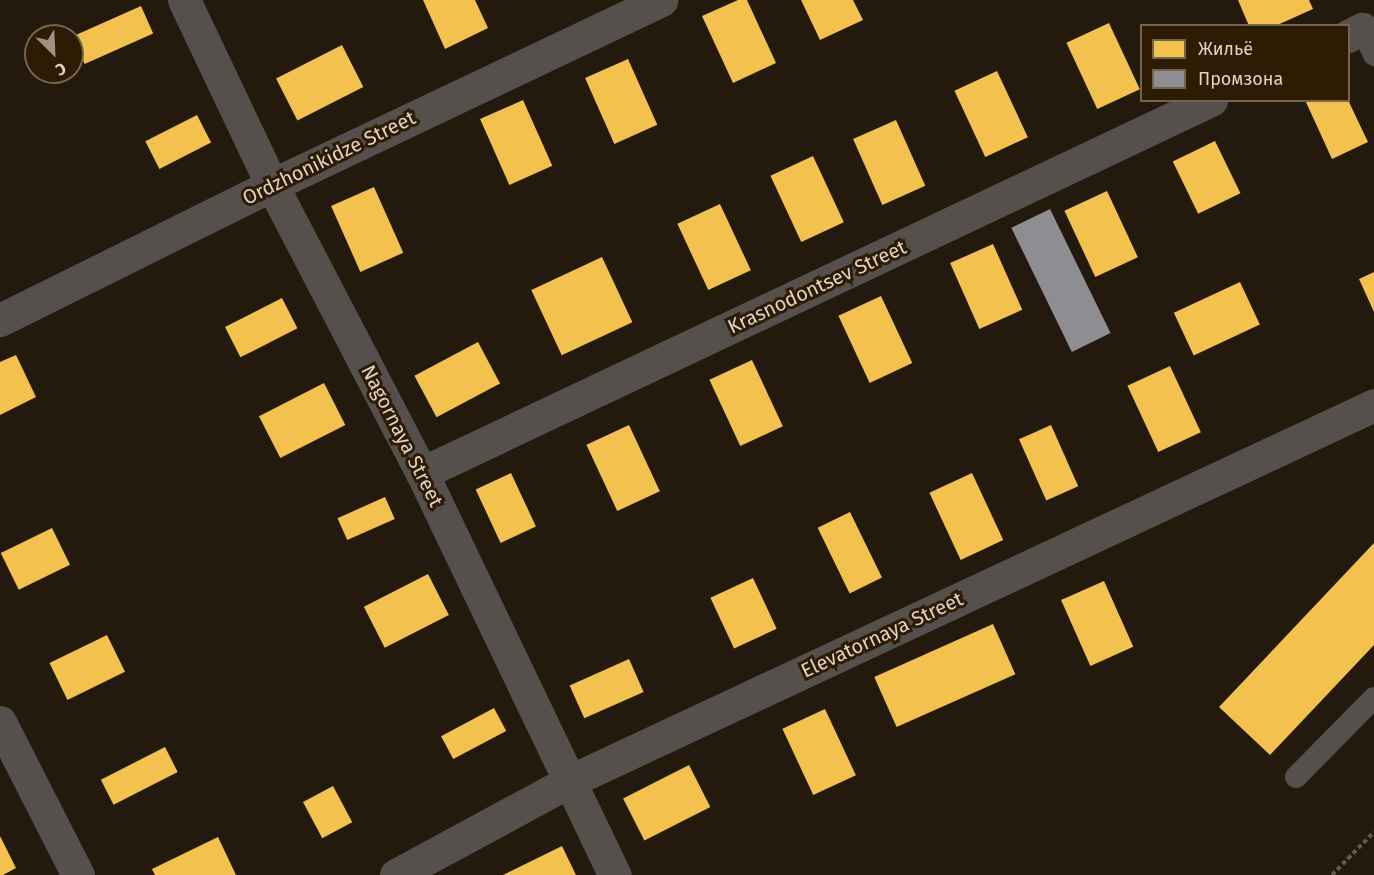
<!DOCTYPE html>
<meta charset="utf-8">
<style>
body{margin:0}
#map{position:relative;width:1374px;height:875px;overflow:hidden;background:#231a0d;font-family:"Fira Sans",sans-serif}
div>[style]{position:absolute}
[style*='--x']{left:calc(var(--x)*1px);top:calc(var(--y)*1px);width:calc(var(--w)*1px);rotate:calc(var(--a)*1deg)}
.homes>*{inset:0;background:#f2c14e;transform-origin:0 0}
.industry>*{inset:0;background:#8d8d92;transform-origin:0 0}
.path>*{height:4px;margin-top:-2px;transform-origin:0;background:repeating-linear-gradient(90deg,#5e5952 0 4.5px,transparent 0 7.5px)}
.lane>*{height:22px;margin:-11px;padding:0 11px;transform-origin:11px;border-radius:11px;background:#55504b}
.street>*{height:33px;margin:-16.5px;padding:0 16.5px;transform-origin:16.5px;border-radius:16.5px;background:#55504b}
span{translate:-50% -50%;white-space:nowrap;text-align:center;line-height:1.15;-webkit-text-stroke:6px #2d1b03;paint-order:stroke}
.street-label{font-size:20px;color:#dfd3c5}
.legend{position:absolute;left:1140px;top:24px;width:210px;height:78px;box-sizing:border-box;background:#2d1b03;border:2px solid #746551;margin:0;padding:8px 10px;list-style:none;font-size:18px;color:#dfd3c5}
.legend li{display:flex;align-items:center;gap:12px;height:30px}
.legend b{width:30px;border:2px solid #746551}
.north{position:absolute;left:24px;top:24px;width:60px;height:60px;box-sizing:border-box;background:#2d1b03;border:2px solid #746551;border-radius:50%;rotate:156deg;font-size:16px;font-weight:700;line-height:24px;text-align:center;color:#dfd3c5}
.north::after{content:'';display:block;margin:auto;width:21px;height:27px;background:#9d9285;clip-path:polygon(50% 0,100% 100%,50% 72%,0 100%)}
</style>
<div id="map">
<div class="homes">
<div style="clip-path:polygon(423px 0,475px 0,488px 28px,445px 49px)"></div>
<div style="clip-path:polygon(738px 0,747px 0,776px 63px,733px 83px,702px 16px)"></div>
<div style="clip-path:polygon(801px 0,853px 0,863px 20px,820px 40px)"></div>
<div style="clip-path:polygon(1238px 0,1309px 0,1313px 9px,1275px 26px,1249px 26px)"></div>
<div style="left:141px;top:6px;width:30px;height:75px;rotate:66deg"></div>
<div style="left:1109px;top:23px;width:73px;height:47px;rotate:65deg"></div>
<div style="left:342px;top:45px;width:47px;height:74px;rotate:63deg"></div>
<div style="left:628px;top:59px;width:72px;height:47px;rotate:66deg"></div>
<div style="left:997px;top:71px;width:73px;height:47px;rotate:65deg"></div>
<div style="left:523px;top:100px;width:72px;height:47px;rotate:66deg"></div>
<div style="clip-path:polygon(1305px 100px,1348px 100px,1368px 142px,1332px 159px)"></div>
<div style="left:197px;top:115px;width:31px;height:58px;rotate:63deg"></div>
<div style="left:896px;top:120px;width:72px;height:47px;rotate:66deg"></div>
<div style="left:1215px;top:141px;width:58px;height:47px;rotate:64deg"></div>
<div style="left:813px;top:156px;width:73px;height:47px;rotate:65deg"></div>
<div style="left:374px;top:187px;width:72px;height:47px;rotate:66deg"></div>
<div style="left:1107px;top:191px;width:73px;height:47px;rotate:65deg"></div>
<div style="left:720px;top:204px;width:73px;height:47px;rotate:65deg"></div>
<div style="left:993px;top:244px;width:72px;height:47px;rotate:66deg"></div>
<div style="left:602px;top:257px;width:72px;height:78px;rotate:65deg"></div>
<div style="clip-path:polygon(1374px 272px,1374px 312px,1359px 279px)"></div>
<div style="left:1240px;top:282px;width:47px;height:73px;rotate:65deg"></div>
<div style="left:881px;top:296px;width:74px;height:47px;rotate:65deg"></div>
<div style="left:282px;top:298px;width:34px;height:64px;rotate:63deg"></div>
<div style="left:478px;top:342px;width:47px;height:72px;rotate:62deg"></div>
<div style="clip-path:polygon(16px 355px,36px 397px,0 415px,0 362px)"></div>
<div style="left:752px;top:360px;width:73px;height:47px;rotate:65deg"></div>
<div style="left:1170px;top:366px;width:73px;height:47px;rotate:65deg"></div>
<div style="left:324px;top:383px;width:47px;height:73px;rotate:63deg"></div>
<div style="left:629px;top:425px;width:73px;height:47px;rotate:65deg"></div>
<div style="left:1051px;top:425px;width:67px;height:35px;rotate:66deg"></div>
<div style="left:511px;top:473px;width:59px;height:39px;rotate:65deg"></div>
<div style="left:972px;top:473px;width:74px;height:47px;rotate:65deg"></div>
<div style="left:385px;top:497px;width:24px;height:52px;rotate:66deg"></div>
<div style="left:850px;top:512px;width:73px;height:36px;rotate:64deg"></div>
<div style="left:52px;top:528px;width:41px;height:57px;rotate:64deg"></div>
<div style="clip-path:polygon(1374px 543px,1374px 645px,1270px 755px,1219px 707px)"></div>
<div style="left:428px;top:574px;width:46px;height:72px;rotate:63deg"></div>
<div style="left:753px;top:578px;width:56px;height:47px;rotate:65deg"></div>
<div style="left:1104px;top:581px;width:72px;height:47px;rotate:66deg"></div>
<div style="left:993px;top:624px;width:55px;height:130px;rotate:66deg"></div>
<div style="left:107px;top:635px;width:41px;height:64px;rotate:64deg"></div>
<div style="left:629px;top:659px;width:36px;height:65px;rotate:66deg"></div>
<div style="left:494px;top:708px;width:26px;height:60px;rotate:62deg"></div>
<div style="left:825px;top:709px;width:73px;height:47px;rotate:65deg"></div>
<div style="left:165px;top:747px;width:28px;height:72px;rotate:63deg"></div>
<div style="left:689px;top:765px;width:47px;height:74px;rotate:63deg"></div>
<div style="left:333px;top:786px;width:41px;height:34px;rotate:62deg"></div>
<div style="clip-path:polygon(0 836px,16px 868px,3px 875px,0 875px)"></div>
<div style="clip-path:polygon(218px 837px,236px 875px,155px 875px,152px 869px)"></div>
<div style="clip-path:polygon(562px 846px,576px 875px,503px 875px)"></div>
</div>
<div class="industry">
<div style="left:1050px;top:209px;width:138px;height:43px;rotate:64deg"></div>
</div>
<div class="path">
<div style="--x:1332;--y:875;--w:60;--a:-45.7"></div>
</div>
<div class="lane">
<div style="--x:1362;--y:29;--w:29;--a:65"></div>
<div style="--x:1296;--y:777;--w:111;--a:-45.4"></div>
</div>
<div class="street">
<div style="--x:184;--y:0;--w:205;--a:64.6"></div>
<div style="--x:272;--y:185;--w:325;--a:62.5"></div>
<div style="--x:422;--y:473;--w:446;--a:64.4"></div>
<div style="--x:1348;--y:36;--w:16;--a:-27"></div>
<div style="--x:0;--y:320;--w:304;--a:-26.4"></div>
<div style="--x:272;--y:185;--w:431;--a:-25.4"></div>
<div style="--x:422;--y:473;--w:873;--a:-25.3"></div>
<div style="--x:0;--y:722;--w:172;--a:63"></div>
<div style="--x:396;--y:875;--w:198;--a:-28.4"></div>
<div style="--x:570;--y:781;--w:888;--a:-25.06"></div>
</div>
<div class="street-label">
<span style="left:329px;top:158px;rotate:-26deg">Ordzhonikidze Street</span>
<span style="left:817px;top:287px;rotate:-25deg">Krasnodontsev Street</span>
<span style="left:402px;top:436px;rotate:63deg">Nagornaya Street</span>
<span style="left:882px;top:635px;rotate:-25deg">Elevatornaya Street</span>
</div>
<ul class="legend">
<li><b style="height:16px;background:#f2c14e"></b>Жильё</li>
<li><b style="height:16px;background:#8d8d92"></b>Промзона</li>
</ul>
<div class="north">С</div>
</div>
